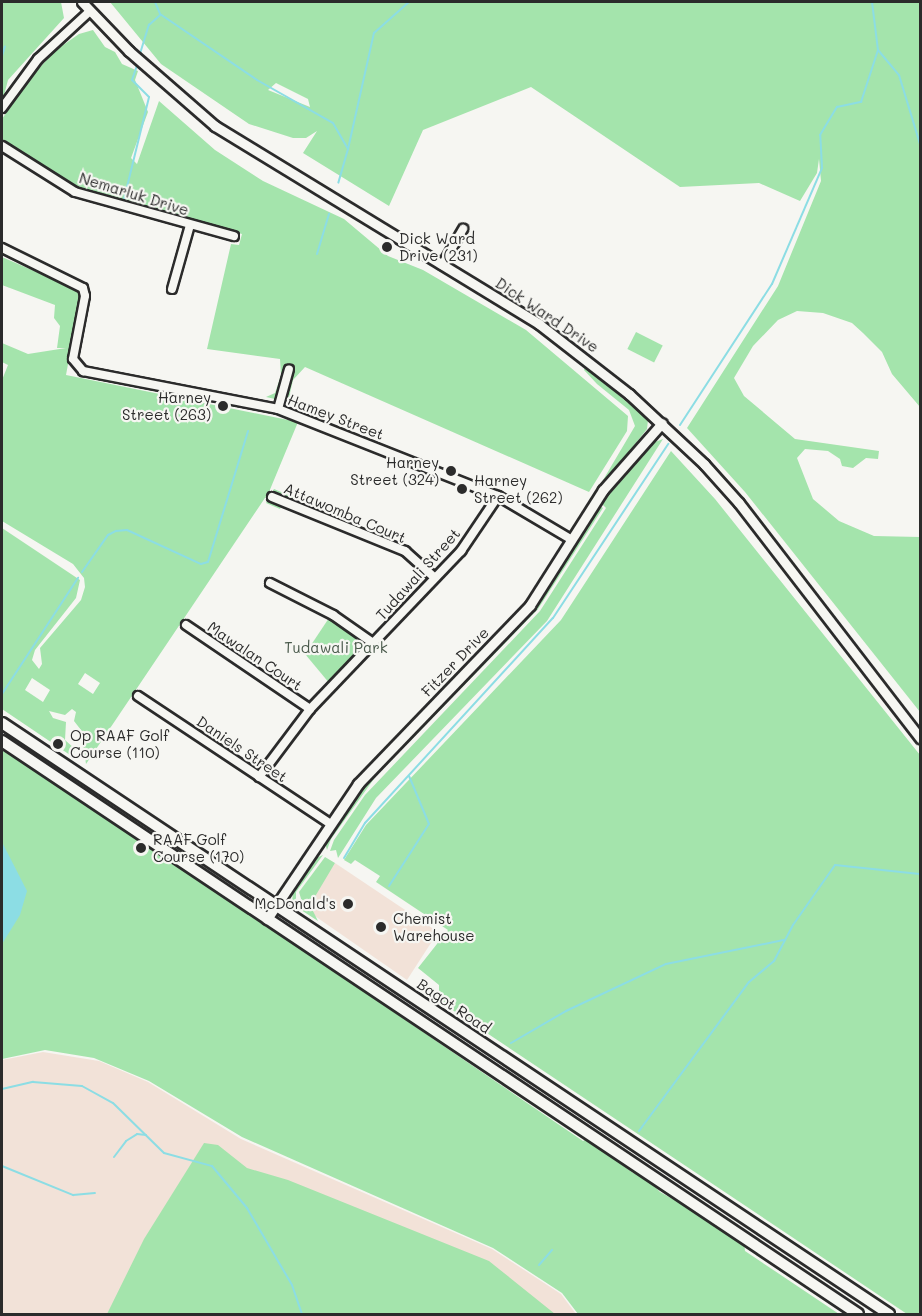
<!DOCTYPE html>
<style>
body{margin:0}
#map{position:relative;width:922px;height:1316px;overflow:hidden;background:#f6f6f2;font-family:Mali,sans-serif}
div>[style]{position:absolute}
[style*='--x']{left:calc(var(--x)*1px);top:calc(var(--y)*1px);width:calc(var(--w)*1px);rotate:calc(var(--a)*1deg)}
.built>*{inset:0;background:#f2e2d8}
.green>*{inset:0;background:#a4e4ac;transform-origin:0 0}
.water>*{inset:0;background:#8cdde4}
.stream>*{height:2px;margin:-1px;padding:0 1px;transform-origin:1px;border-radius:1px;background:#8cdde4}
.roads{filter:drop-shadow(2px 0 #2b2b2b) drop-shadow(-2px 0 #2b2b2b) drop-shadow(0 2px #2b2b2b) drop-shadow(0 -2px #2b2b2b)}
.minor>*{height:8px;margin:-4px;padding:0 4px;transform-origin:4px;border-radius:4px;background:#f6f6f2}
.tertiary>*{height:9px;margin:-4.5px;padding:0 4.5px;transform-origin:4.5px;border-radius:4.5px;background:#f6f6f2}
.secondary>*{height:10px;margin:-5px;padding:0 5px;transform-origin:5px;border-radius:5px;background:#f6f6f2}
.dots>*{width:16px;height:16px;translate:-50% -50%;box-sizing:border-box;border:3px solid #f6f6f2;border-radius:50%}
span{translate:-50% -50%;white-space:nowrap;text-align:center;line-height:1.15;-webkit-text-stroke:4.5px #f6f6f2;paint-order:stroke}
.street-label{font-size:15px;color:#2b2b2b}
.poi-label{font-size:15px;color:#2b2b2b}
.left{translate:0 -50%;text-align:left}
.right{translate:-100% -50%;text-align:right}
.park-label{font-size:15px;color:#49594b}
.frame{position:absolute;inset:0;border:3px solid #2b2b2b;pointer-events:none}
</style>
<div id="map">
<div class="built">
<div style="clip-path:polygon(335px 863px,438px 932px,407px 980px,312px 914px,313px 896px)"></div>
<div style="clip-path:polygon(43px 1052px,99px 1061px,148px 1082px,241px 1139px,492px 1249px,561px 1294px,576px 1314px,2px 1314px,2px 1060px)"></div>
</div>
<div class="green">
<div style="clip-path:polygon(2px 2px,61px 2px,64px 18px,8px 80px,2px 103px)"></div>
<div style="clip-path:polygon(evenodd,110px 2px,920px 2px,920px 407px,892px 374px,882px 352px,863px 333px,852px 323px,823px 313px,797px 311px,778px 320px,753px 346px,734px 378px,744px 396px,795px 439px,879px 451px,878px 459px,866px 458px,853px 468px,842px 466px,840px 459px,828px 451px,805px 449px,797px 458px,813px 499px,839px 521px,874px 536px,920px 537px,920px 712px,745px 492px,687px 428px,778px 286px,821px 181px,819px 159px,817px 173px,800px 201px,759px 183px,680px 187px,531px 87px,423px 130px,389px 206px,303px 153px,317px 131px,306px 138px,293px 138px,249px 124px,161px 64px,110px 2px,276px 83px,308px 99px,310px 107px,268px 90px,276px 83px)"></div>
<div style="clip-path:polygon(93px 30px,105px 47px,115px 52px,122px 64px,138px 71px,135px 80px,148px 112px,131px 158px,137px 164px,159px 101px,215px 150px,263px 181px,344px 219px,388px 256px,423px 270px,526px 330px,628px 416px,627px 431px,589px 492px,305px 367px,293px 380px,290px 393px,296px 405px,285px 401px,283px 377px,275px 399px,266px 397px,275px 393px,281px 375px,280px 359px,207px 349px,231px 244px,239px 245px,242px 234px,96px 195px,51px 173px,2px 141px,2px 119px,28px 80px,56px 50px,79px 34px)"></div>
<div style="clip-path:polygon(evenodd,2px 257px,78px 290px,80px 299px,66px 375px,298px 422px,269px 492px,86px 764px,81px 730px,74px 721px,76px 712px,72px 709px,65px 715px,49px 711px,53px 718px,66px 722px,65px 740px,75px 749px,73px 757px,2px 709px,2px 528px,80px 580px,76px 598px,35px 650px,32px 660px,39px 669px,42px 664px,40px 648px,81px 600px,85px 587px,84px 578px,73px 564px,2px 521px,2px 380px,8px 365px,2px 362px,2px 343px,28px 354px,66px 348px,57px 348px,60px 326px,54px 318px,55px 305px,2px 285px,2px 257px,85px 673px,100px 683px,93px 694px,78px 684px,85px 673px,2px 257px,32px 678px,50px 690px,43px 702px,25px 690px,32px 678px)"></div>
<div style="left:636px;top:332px;width:30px;height:19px;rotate:27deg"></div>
<div style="clip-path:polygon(585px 366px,648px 420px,647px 429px,593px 497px,635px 426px,629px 410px,597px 384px,584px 370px)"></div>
<div style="clip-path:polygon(663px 439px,547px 621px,376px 798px,338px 858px,336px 850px,330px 851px,334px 840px,365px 795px,540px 611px,606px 508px,602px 504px,611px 490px,655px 442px)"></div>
<div style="clip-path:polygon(671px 451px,715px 499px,920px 755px,920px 1314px,907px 1314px,439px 1001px,439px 985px,418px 968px,448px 930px,376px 882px,380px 876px,355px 860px,351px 864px,344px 860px,366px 825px,561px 620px)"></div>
<div style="clip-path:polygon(274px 489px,293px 497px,291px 501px,273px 494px,270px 500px,282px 505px,280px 509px,266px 503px)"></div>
<div style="clip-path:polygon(600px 506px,603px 508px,538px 609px,378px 774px,535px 608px)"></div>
<div style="clip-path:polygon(329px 618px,361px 638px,365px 647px,330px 684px,305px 654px)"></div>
<div style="clip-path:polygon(2px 745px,583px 1141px,588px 1138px,633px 1173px,646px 1177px,660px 1192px,721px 1226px,744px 1242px,745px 1251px,839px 1314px,578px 1314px,562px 1293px,493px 1248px,242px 1137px,149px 1081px,94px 1058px,45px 1050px,2px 1059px)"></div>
<div style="clip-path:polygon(376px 776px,331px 839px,327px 850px,325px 843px,360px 791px)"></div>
<div style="clip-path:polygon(323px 855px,296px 892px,296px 906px,292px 903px,293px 891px,316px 858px)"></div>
<div style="clip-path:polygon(325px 857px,335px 863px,310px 905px,318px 921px,298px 908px,302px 902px,299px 892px)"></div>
<div style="clip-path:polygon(204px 1143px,218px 1145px,247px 1168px,288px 1180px,489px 1261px,555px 1314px,107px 1314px,144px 1239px)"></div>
</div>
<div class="water">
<div style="clip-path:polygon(2px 842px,27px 891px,20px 915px,2px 944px)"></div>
</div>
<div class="stream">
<div style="--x:155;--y:2;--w:13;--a:67"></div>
<div style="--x:160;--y:14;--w:117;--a:34.2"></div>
<div style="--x:257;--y:80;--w:87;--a:29.5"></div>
<div style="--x:333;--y:123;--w:30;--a:60"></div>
<div style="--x:348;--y:149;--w:35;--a:106"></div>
<div style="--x:872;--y:2;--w:48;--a:82.9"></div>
<div style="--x:878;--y:50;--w:33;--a:50"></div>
<div style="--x:899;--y:75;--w:72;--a:73.1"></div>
<div style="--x:2;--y:56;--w:10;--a:-73"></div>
<div style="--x:139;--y:57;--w:34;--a:-73"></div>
<div style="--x:149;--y:25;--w:15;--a:-42"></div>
<div style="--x:348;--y:149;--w:119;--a:-77.4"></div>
<div style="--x:374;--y:33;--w:47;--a:-41.5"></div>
<div style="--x:124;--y:199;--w:105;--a:-76.2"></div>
<div style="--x:149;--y:97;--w:24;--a:-135"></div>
<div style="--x:132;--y:80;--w:18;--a:-71"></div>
<div style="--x:317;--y:254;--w:42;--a:-73.3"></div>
<div style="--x:680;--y:425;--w:168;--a:-56.9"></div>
<div style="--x:772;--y:284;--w:126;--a:-66.7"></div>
<div style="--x:822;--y:168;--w:33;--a:-93"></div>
<div style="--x:820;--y:135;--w:33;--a:-59"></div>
<div style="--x:837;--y:107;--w:25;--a:-12"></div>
<div style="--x:861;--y:102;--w:55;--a:-71.9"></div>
<div style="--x:82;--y:572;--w:45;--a:-54.9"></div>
<div style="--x:108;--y:535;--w:9;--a:-27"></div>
<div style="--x:116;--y:531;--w:11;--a:-5"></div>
<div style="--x:127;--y:530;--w:81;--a:24.7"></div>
<div style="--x:201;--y:564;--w:7;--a:-16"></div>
<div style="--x:208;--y:562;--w:137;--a:-73"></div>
<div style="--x:2;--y:694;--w:139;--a:-56.8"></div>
<div style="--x:344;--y:858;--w:41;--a:-59"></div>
<div style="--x:365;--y:823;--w:278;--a:-47.5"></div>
<div style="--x:553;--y:618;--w:209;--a:-56.5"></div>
<div style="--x:389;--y:886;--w:74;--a:-57.2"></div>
<div style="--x:429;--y:824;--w:52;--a:-112.6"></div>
<div style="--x:511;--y:1043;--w:64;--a:-30.2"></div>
<div style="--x:566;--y:1011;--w:110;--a:-25.2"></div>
<div style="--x:666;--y:964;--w:120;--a:-11.5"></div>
<div style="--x:2;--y:1089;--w:32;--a:-13"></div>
<div style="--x:33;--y:1082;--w:49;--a:4.7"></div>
<div style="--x:82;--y:1086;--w:35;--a:29"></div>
<div style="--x:113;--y:1103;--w:71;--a:44.4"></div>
<div style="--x:164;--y:1153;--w:50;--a:15.2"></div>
<div style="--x:212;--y:1166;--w:55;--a:50.2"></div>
<div style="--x:247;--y:1208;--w:89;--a:59.7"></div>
<div style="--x:292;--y:1285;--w:31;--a:71"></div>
<div style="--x:639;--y:1131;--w:185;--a:-53.6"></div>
<div style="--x:749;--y:982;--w:33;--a:-40"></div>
<div style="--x:774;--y:961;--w:41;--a:-62.2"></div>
<div style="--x:793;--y:925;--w:73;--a:-55"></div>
<div style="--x:835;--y:865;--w:85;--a:6"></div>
<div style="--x:114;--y:1157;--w:20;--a:-53"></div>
<div style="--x:126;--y:1141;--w:13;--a:-32"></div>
<div style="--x:137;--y:1134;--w:9;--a:6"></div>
<div style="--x:2;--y:1166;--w:77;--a:22.2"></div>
<div style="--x:73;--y:1195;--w:22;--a:-5"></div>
<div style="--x:539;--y:1265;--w:20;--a:-49"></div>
</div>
<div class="roads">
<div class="minor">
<div style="--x:2;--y:108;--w:61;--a:-53.7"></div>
<div style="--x:38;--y:59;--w:71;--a:-42.7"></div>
<div style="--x:2;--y:146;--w:86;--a:32.2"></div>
<div style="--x:75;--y:192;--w:165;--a:15.5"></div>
<div style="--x:2;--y:248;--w:90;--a:26.3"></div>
<div style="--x:83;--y:288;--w:8;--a:76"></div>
<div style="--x:85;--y:296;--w:64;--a:100.8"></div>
<div style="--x:73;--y:359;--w:16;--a:50"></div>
<div style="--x:83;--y:371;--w:199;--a:11"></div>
<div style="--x:278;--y:409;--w:237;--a:21.6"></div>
<div style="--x:498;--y:496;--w:86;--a:30.7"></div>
<div style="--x:442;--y:265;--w:42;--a:-59.7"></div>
<div style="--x:172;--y:289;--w:66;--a:-74.3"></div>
<div style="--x:278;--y:409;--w:41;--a:-74.6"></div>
<div style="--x:272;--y:497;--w:144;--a:22.1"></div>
<div style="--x:405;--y:551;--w:40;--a:42"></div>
<div style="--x:270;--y:583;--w:71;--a:26.9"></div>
<div style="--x:333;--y:615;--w:49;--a:35"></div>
<div style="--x:186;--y:625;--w:150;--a:34.1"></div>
<div style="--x:138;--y:696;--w:232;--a:33.6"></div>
<div style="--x:259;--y:777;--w:85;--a:-53.1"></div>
<div style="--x:310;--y:709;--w:219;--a:-46.3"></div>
<div style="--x:461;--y:551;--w:66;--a:-56.1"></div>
</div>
<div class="tertiary">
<div style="--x:82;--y:2;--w:68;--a:46.2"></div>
<div style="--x:129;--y:51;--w:114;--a:41.1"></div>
<div style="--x:215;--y:126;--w:380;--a:31.4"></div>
<div style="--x:539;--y:324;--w:114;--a:37.9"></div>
<div style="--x:629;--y:394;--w:103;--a:43"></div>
<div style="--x:704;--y:464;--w:52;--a:48.1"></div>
<div style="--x:739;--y:503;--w:297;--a:52.4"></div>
<div style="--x:267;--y:919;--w:163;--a:-56"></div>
<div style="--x:358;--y:784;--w:248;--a:-46.1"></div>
<div style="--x:530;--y:605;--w:136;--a:-57.6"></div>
<div style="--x:603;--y:490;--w:89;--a:-48.6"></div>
</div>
<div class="secondary">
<div style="--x:2;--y:723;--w:1066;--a:33.68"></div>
<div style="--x:2;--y:741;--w:1030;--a:33.8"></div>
</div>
</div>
<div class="dots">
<div style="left:387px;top:247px;background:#2b2b2b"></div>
<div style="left:223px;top:406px;background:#2b2b2b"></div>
<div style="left:451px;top:471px;background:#2b2b2b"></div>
<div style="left:462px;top:489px;background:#2b2b2b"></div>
<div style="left:58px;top:744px;background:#2b2b2b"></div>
<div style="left:141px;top:848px;background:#2b2b2b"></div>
<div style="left:348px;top:904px;background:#2b2b2b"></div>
<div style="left:381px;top:927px;background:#2b2b2b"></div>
</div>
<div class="street-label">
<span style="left:134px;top:194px;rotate:17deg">Nemarluk Drive</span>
<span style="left:547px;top:315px;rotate:34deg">Dick Ward Drive</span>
<span style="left:336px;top:417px;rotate:21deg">Hamey Street</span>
<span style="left:345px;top:513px;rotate:23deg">Attawomba Court</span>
<span style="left:418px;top:574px;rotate:-48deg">Tudawali Street</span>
<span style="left:255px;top:656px;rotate:34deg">Mawalan Court</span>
<span style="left:455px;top:662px;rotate:-46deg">Fitzer Drive</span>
<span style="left:242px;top:749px;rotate:34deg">Daniels Street</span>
<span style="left:454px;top:1006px;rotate:34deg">Bagot Road</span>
</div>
<div class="poi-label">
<span class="left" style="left:399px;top:247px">Dick Ward<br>Drive (231)</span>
<span class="right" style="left:211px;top:406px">Harney<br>Street (263)</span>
<span class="right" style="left:439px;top:471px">Harney<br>Street (324)</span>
<span class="left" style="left:474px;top:489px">Harney<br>Street (262)</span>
<span class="left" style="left:70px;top:744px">Op RAAF Golf<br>Course (110)</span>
<span class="left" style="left:153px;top:848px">RAAF Golf<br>Course (170)</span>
<span class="right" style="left:336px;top:904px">McDonald's</span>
<span class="left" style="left:393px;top:927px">Chemist<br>Warehouse</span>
</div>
<div class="park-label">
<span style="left:336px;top:648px">Tudawali Park</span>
</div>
<div class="frame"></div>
</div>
